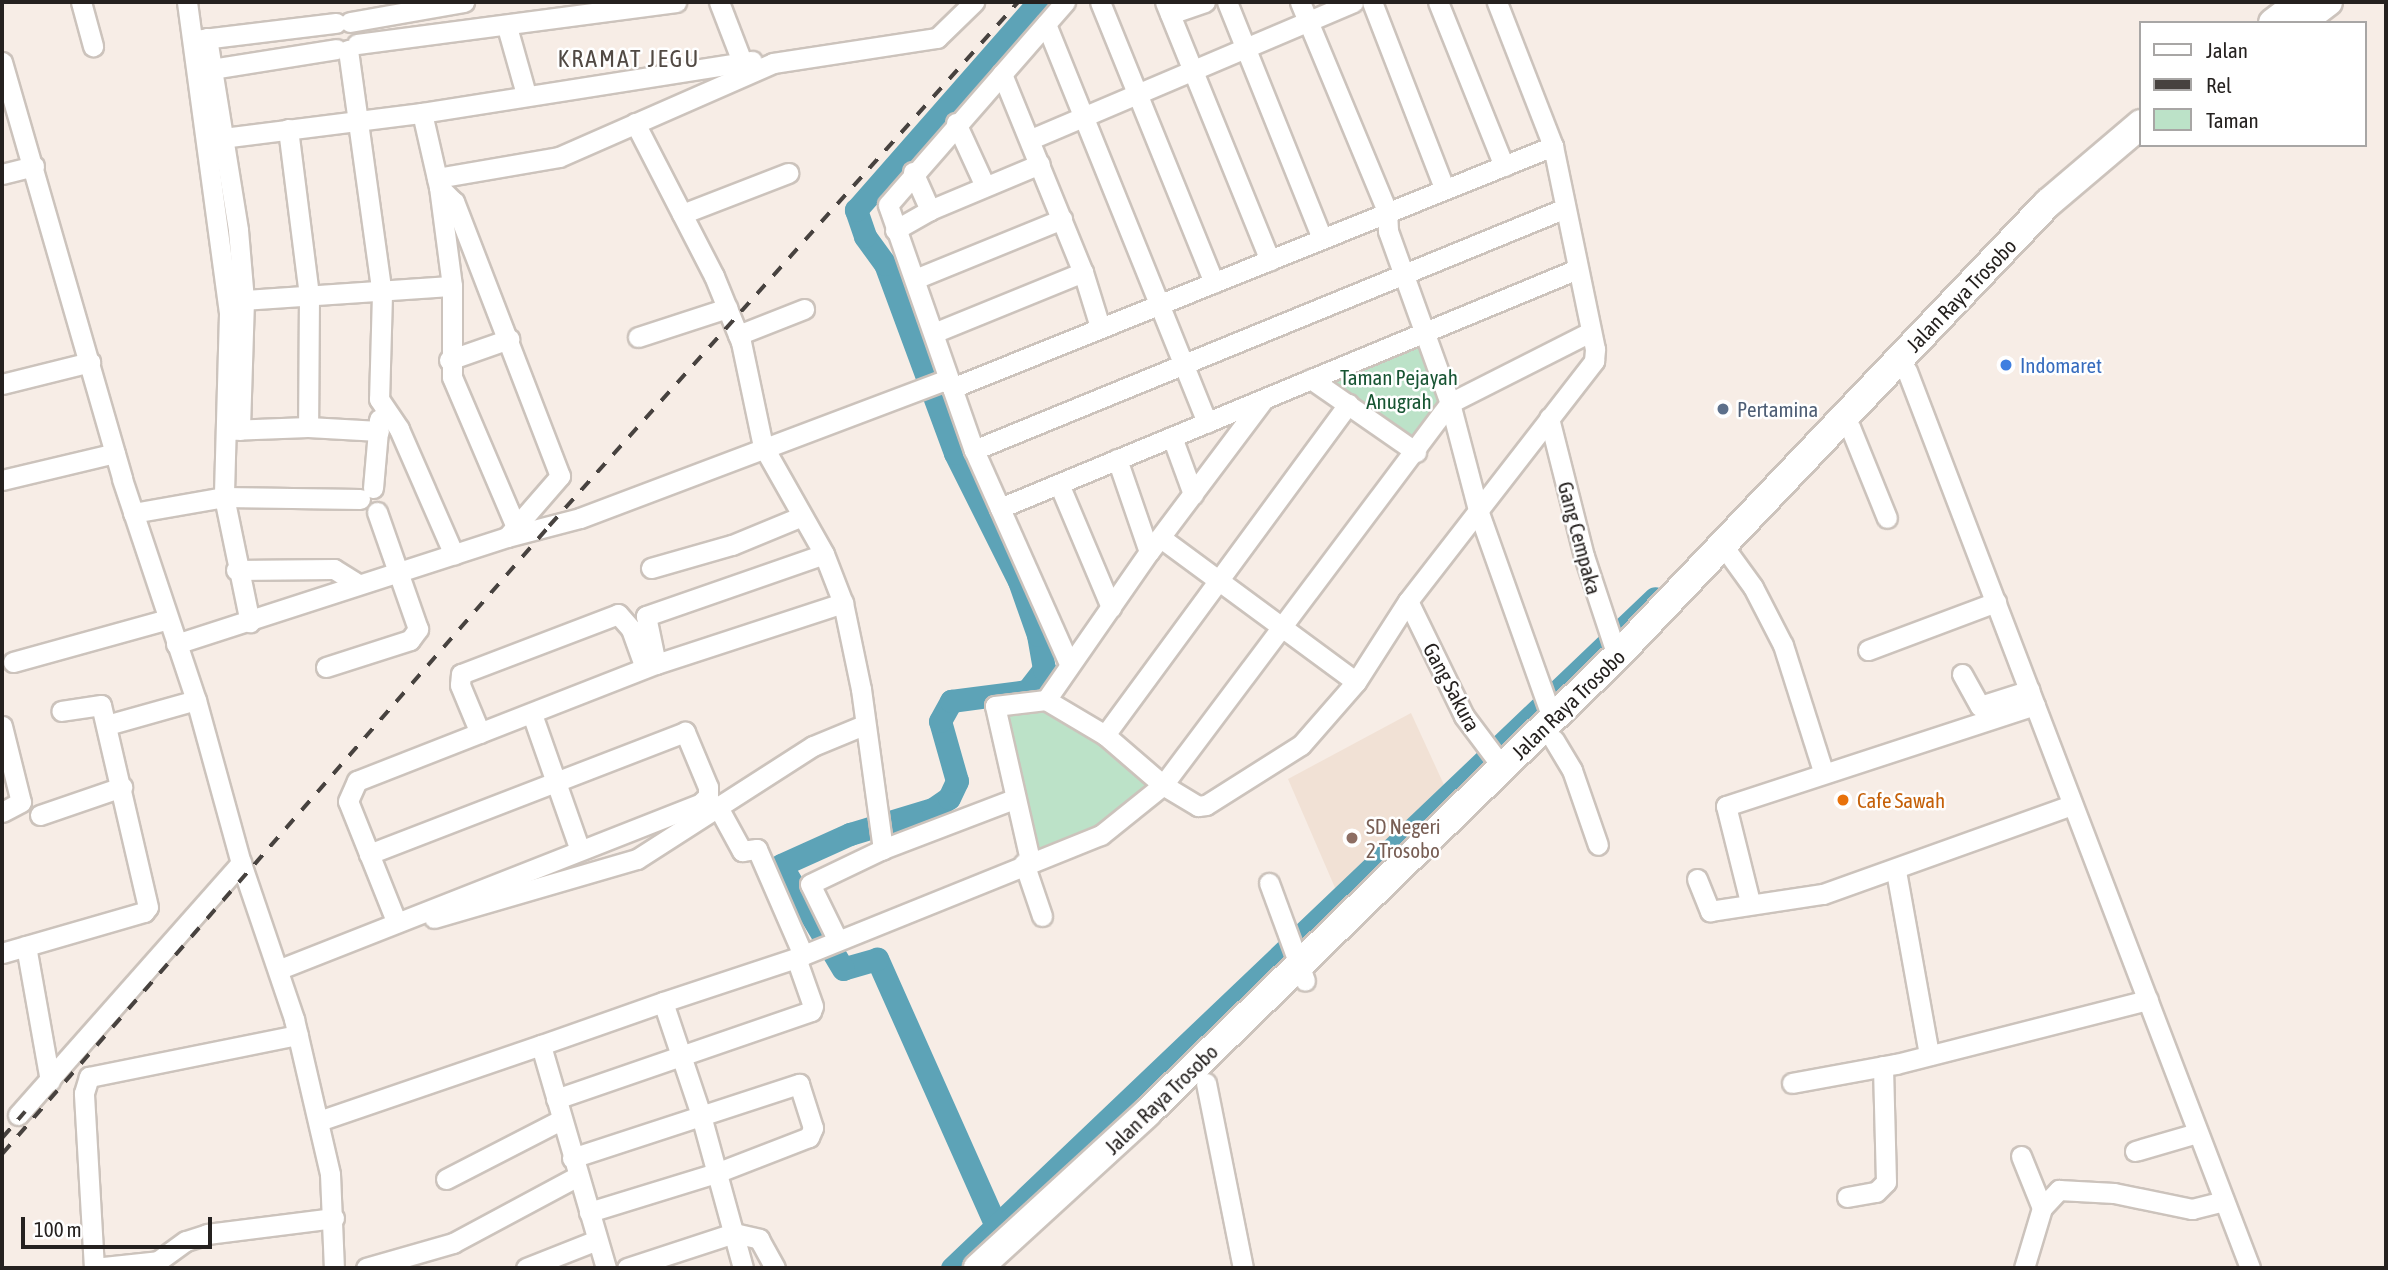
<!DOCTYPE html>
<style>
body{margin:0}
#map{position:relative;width:2388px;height:1270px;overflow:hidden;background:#f7ede6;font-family:"Asap Condensed",sans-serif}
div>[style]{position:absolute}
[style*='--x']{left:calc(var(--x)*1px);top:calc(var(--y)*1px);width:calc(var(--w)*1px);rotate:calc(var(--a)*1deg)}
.built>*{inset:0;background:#f1e1d5}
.green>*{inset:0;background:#bce2c8}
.river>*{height:23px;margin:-11.5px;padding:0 11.5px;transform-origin:11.5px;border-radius:11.5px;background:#5da3b7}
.roads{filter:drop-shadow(2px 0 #ccc3bc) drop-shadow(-2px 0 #ccc3bc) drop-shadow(0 2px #ccc3bc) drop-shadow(0 -2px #ccc3bc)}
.minor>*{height:19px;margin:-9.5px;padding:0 9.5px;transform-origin:9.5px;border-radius:9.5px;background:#fff}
.highway>*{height:28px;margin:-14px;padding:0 14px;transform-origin:14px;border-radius:14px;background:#fff}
.rail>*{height:3.5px;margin-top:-1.75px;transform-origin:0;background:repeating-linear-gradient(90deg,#47423f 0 12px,transparent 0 24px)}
.dots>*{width:19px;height:19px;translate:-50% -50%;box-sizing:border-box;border:4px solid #fff;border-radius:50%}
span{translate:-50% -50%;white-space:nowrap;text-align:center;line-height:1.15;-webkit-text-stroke:5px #fff;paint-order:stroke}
.street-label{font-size:21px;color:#25211f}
.shop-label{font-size:21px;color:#366cbe}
.left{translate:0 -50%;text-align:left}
.park-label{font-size:21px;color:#185533}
.service-label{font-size:21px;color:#4e5e75}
.food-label{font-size:21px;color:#c56008}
.education-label{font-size:21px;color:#785e54}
.quarter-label{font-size:24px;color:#514943;letter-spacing:2px}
.frame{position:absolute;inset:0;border:4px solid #25211f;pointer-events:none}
.legend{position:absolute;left:2139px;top:21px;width:228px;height:126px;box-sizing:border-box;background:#fff;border:2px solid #a8a6a5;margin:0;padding:9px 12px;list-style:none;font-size:21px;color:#25211f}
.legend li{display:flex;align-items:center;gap:14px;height:35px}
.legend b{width:35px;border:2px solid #a8a6a5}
.scale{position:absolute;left:21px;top:1217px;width:191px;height:32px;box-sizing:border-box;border:4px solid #25211f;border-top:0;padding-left:9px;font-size:21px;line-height:24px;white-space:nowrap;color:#25211f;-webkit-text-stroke:5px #fff;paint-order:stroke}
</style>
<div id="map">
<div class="built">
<div style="clip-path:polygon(1411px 713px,1445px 787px,1336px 890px,1288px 779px)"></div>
</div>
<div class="green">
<div style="clip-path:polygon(1423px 333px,1450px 403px,1416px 452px,1311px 379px)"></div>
<div style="clip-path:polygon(1046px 702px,1160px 785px,1086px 841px,1032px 858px,996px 707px)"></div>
</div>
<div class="river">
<div style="--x:997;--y:1228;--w:295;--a:-114"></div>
<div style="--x:877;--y:959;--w:35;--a:164"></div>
<div style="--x:843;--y:969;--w:121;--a:-120.8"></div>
<div style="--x:781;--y:865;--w:76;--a:-24.2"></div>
<div style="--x:850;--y:834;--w:87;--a:-16.8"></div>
<div style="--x:933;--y:809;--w:19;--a:-35"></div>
<div style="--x:949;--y:798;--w:19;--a:-65"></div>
<div style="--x:957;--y:781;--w:62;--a:-105.8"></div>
<div style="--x:940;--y:721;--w:23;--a:-61"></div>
<div style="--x:951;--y:701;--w:77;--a:-7.5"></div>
<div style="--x:1027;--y:691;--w:28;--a:-52"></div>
<div style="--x:1044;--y:669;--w:35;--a:-100"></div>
<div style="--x:1038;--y:635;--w:57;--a:-109.4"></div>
<div style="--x:1019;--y:581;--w:143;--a:-116.6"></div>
<div style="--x:955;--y:453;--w:202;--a:-110.3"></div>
<div style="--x:885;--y:264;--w:34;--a:-126"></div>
<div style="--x:865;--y:236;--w:28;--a:-109"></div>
<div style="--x:856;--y:210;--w:277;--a:-48.7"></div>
<div style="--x:952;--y:1268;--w:971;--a:-43.62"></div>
</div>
<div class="roads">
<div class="minor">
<div style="--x:81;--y:2;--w:46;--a:74.7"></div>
<div style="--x:187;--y:2;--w:315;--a:82.3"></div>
<div style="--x:229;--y:314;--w:183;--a:91.6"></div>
<div style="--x:224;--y:497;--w:128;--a:78.3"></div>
<div style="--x:719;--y:2;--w:75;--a:68.9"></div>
<div style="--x:1065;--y:2;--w:269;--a:131.1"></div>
<div style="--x:888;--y:205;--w:260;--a:70.7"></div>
<div style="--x:974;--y:450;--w:233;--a:66"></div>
<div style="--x:1100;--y:2;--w:303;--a:67.9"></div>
<div style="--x:1165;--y:2;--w:279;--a:67.9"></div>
<div style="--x:1227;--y:2;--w:254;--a:68.1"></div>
<div style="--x:1300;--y:2;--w:226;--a:67.4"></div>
<div style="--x:1387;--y:211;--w:20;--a:87"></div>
<div style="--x:1388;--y:231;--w:183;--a:70.2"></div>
<div style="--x:1450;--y:403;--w:111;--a:75.3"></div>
<div style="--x:1478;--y:510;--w:221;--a:70.4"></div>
<div style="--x:1372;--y:2;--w:199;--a:68.8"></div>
<div style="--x:1438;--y:2;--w:177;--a:68.1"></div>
<div style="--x:1170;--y:14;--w:37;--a:-19"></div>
<div style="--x:350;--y:22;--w:116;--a:-10"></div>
<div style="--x:1046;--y:24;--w:430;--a:68"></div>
<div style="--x:507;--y:27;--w:70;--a:74.2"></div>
<div style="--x:207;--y:38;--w:194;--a:80.8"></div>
<div style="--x:238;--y:230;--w:70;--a:85.1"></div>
<div style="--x:244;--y:300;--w:130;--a:91.8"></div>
<div style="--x:195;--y:40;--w:142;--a:-6.9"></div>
<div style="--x:357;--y:44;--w:322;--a:-7.5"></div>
<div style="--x:348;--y:50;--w:246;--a:82.1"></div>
<div style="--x:382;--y:294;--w:105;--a:91.6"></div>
<div style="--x:379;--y:399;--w:36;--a:56"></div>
<div style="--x:399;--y:429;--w:137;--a:66.4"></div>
<div style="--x:2;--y:62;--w:434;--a:73.9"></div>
<div style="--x:122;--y:479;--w:233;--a:71.5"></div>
<div style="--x:196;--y:700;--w:169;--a:74.6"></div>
<div style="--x:241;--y:863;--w:165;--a:71.2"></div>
<div style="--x:294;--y:1019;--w:159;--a:76.9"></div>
<div style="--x:330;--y:1174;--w:94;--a:87.6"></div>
<div style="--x:199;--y:71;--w:139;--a:-9.1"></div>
<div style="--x:1002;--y:74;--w:214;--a:67.8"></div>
<div style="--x:1083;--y:272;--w:58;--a:72.8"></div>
<div style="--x:422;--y:113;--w:76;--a:77.1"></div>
<div style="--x:439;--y:187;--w:100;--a:82.5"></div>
<div style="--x:452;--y:286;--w:91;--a:90"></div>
<div style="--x:452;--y:377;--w:161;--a:66.9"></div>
<div style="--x:635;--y:123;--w:172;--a:62.7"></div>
<div style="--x:714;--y:276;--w:71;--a:67.8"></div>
<div style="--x:741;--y:342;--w:106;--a:78.1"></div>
<div style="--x:763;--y:446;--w:124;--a:60.5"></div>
<div style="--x:824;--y:554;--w:53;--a:68.8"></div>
<div style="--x:843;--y:603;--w:88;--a:78.2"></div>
<div style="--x:861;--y:689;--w:162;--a:82.2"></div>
<div style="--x:956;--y:123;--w:69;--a:65.3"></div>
<div style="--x:288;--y:129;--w:168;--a:82.8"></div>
<div style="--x:309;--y:296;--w:131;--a:90.4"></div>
<div style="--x:223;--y:138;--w:201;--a:-7.2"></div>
<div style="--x:422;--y:113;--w:334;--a:-9"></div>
<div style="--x:1031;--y:139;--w:350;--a:-23"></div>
<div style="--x:913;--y:172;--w:42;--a:65.9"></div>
<div style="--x:2;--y:174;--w:33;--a:-14"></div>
<div style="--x:437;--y:178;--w:124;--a:-9.8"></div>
<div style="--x:559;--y:157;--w:234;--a:-23.7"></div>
<div style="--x:773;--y:63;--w:166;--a:-8.7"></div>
<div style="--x:937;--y:38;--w:52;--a:-44.2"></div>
<div style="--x:682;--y:214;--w:114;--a:-21.1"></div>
<div style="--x:895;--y:230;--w:40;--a:-29.7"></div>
<div style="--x:930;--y:210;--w:119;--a:-22.7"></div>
<div style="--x:915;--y:279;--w:159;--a:-22.2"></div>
<div style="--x:244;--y:300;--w:208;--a:-3.9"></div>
<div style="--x:936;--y:332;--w:159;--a:-22.2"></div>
<div style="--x:738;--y:335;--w:71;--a:-21.5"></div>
<div style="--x:638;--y:337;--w:94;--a:-18"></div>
<div style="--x:449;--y:360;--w:64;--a:-19.3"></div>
<div style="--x:1907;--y:371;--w:960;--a:69.07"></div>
<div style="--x:1311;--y:379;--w:128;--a:34.8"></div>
<div style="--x:2;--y:384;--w:91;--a:-14"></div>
<div style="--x:952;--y:388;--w:648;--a:-21.93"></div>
<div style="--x:1549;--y:418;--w:142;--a:75.8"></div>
<div style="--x:1584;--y:556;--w:105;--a:71.7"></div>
<div style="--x:1850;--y:427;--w:98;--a:67.9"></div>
<div style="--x:229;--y:430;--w:79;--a:-2.2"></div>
<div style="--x:308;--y:427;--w:71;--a:3.2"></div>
<div style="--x:1172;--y:437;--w:61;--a:69.8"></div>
<div style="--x:974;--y:450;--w:636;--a:-22.25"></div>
<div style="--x:1117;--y:459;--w:98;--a:71"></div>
<div style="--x:2;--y:480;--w:116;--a:-13.4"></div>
<div style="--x:1059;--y:484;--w:134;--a:67.1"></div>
<div style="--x:373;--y:488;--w:69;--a:-85"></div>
<div style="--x:1000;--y:508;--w:622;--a:-22.49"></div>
<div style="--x:133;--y:513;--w:92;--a:-10"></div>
<div style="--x:224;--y:497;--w:136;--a:0.8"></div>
<div style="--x:507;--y:537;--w:75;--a:-14.6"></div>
<div style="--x:580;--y:518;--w:393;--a:-20.7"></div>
<div style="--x:1161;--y:538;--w:242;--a:36.4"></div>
<div style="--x:1724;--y:547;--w:49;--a:54.1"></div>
<div style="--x:1753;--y:587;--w:65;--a:62.7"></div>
<div style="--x:1783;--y:645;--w:132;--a:72.4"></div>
<div style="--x:651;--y:568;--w:84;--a:-15.9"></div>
<div style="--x:732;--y:545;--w:74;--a:-22.4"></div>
<div style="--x:236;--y:570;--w:98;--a:-0.6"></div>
<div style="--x:334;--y:569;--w:28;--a:32"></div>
<div style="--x:1408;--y:601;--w:128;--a:64"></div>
<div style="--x:1464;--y:716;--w:65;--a:53.1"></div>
<div style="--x:176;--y:644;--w:348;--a:-17.9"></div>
<div style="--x:507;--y:537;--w:81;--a:-49"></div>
<div style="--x:560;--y:476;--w:294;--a:-111.1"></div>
<div style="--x:454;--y:202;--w:21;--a:-135"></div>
<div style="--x:1868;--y:650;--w:137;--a:-20.6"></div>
<div style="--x:13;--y:662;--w:161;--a:-15.5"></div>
<div style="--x:656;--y:664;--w:49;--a:-101.8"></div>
<div style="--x:646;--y:616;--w:188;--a:-19.2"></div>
<div style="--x:326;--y:667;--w:88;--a:-17.8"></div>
<div style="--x:410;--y:640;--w:14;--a:-54"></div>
<div style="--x:418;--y:629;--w:124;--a:-109.3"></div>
<div style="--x:1962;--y:674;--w:37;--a:61"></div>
<div style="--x:1980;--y:706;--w:52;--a:-17.7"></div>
<div style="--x:1046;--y:700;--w:180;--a:-55.2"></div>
<div style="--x:1149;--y:552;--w:191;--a:-53.1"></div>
<div style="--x:532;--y:714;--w:144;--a:70.6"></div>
<div style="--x:107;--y:725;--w:92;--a:-15.7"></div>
<div style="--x:2;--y:726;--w:78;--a:76"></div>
<div style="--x:21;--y:802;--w:21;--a:152"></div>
<div style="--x:480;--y:733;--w:52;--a:-112.6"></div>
<div style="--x:460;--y:685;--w:11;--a:-85"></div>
<div style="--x:461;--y:674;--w:168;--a:-20.9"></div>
<div style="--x:618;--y:614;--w:20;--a:49"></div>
<div style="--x:631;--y:629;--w:41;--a:70.3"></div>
<div style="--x:1105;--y:735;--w:411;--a:-53.7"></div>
<div style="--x:1554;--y:740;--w:35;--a:59"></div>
<div style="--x:1572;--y:770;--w:79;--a:70.9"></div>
<div style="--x:719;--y:809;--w:48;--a:61.3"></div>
<div style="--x:742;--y:851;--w:15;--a:-8"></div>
<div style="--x:757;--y:849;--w:116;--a:66.5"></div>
<div style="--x:40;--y:815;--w:87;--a:-18.9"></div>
<div style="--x:1030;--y:860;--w:158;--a:-102.8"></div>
<div style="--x:995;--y:706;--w:51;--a:-6.7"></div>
<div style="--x:1046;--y:700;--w:69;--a:30.7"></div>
<div style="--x:1105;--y:735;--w:77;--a:40.8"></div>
<div style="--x:1163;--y:785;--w:41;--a:31"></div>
<div style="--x:1198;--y:806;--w:8;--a:-7"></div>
<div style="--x:1206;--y:805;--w:112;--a:-32.3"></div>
<div style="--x:1301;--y:745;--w:84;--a:-48.9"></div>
<div style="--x:1356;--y:682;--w:96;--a:-57.3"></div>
<div style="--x:1408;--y:601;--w:304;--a:-52.2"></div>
<div style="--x:1594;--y:361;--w:12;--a:-85"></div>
<div style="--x:1595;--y:349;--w:207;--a:-101.7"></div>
<div style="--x:1553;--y:146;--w:155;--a:-111.3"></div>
<div style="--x:1024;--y:863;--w:56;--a:71.2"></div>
<div style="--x:1896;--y:871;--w:187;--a:79.8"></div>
<div style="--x:1697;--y:879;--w:35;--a:68"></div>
<div style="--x:1710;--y:911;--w:114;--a:-8.6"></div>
<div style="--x:1823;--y:894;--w:264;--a:-19.7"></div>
<div style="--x:1269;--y:883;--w:104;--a:69.8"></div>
<div style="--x:1750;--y:902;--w:99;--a:-104"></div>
<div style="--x:1726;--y:806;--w:325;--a:-18.1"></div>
<div style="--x:434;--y:918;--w:211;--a:-16.2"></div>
<div style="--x:637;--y:859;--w:209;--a:-32.7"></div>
<div style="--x:813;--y:746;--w:55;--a:-22.4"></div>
<div style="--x:396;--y:921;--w:129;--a:-111.8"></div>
<div style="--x:348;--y:801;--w:22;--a:-66"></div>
<div style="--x:357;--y:781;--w:321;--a:-21.4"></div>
<div style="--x:656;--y:664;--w:197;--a:-18.1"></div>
<div style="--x:837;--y:939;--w:61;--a:-116.1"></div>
<div style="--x:810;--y:884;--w:81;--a:-25.6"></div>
<div style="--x:883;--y:849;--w:140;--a:-20.9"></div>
<div style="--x:26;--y:946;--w:137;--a:79.9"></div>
<div style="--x:2;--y:953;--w:148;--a:-16.1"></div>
<div style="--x:144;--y:912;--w:6;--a:-51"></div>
<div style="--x:148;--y:907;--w:207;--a:-103.1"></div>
<div style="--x:101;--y:705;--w:40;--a:171.5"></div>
<div style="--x:280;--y:969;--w:453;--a:-21.5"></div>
<div style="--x:701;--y:803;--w:10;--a:-45"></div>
<div style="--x:708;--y:796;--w:9;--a:-90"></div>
<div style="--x:708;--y:787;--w:60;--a:-112.7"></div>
<div style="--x:685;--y:732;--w:339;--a:158.9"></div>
<div style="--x:1206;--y:1083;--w:189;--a:78.7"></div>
<div style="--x:1792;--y:1083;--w:106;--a:-10.4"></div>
<div style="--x:1896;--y:1064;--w:260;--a:-14.3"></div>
<div style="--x:556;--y:1099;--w:270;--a:-19"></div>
<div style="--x:811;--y:1011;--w:5;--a:-68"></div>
<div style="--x:813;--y:1006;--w:51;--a:-109.5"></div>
<div style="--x:18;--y:1115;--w:337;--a:-48.5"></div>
<div style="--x:319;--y:1121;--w:235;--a:-18.9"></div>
<div style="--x:2135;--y:1151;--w:65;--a:-16.2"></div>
<div style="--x:2021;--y:1156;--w:56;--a:68"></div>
<div style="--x:572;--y:1158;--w:239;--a:-18.1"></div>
<div style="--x:799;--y:1084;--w:46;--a:72.3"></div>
<div style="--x:813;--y:1128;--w:10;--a:114"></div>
<div style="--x:809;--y:1137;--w:100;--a:158.8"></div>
<div style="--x:716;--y:1173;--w:133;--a:162.9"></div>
<div style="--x:446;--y:1179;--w:129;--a:-27.2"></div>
<div style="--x:1847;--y:1197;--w:29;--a:-10"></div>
<div style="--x:1876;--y:1192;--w:14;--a:-45"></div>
<div style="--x:1886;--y:1182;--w:116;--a:-91.5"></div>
<div style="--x:94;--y:1268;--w:175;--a:-93.3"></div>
<div style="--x:84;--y:1093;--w:17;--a:-73"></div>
<div style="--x:89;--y:1077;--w:213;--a:-11.4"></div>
<div style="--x:94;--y:1268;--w:64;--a:-6.2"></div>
<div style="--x:158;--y:1261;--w:34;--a:-36"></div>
<div style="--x:186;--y:1241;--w:22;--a:-18"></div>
<div style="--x:207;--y:1234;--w:128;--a:-7.2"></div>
<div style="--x:366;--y:1268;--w:91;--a:-16"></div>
<div style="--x:453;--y:1243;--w:142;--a:-28.2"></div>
<div style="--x:526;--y:1268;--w:76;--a:-21.5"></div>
<div style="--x:606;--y:1268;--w:232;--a:-106.3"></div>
<div style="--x:541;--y:1045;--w:129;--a:-19.4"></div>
<div style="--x:627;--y:1268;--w:113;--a:-18.1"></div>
<div style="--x:734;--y:1233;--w:26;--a:13"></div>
<div style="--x:759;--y:1239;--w:33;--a:61"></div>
<div style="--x:743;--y:1268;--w:159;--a:-105.4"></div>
<div style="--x:701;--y:1115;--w:119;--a:-108.6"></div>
<div style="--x:663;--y:1002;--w:140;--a:-18.3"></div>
<div style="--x:796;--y:958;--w:329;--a:-22"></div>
<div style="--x:1101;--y:835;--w:80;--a:-38.9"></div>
<div style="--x:1163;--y:785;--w:478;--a:-53.1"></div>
<div style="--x:1450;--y:403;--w:157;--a:-26.9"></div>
<div style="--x:2024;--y:1268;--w:63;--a:-73.3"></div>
<div style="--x:2042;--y:1208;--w:25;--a:-47"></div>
<div style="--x:2059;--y:1190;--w:55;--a:3.1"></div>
<div style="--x:2114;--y:1193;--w:80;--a:11.6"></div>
<div style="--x:2192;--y:1209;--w:33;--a:-14"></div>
</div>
<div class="highway">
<div style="--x:2273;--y:23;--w:35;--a:-37"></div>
<div style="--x:2300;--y:23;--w:35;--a:-37"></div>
<div style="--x:978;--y:1268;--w:229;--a:-42.5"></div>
<div style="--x:1147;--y:1113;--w:656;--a:-44.2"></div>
<div style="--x:1617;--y:656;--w:625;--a:-46.43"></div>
<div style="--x:2048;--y:203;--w:122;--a:-40.3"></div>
</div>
</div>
<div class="rail">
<div style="--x:2;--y:1138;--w:35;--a:-49"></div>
<div style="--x:2;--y:1154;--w:833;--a:-48.94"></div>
<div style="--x:549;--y:526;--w:703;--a:-48.17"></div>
</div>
<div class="dots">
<div style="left:2006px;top:365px;background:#3f7fe0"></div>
<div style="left:1723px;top:409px;background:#5c6f8a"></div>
<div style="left:1843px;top:800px;background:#e8710a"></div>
<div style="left:1352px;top:838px;background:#8d6e63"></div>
</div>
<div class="street-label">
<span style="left:1961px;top:295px;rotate:-46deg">Jalan Raya Trosobo</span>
<span style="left:1580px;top:538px;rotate:75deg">Gang Cempaka</span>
<span style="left:1452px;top:687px;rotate:62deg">Gang Sakura</span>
<span style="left:1568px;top:704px;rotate:-44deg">Jalan Raya Trosobo</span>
<span style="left:1161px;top:1099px;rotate:-44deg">Jalan Raya Trosobo</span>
</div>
<div class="shop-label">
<span class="left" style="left:2020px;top:365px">Indomaret</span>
</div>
<div class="park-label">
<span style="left:1399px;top:389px">Taman Pejayah<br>Anugrah</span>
</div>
<div class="service-label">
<span class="left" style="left:1737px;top:409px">Pertamina</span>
</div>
<div class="food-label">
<span class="left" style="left:1857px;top:800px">Cafe Sawah</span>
</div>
<div class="education-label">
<span class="left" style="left:1366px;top:838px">SD Negeri<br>2 Trosobo</span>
</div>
<div class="quarter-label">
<span style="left:629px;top:59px">KRAMAT JEGU</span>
</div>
<div class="frame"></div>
<ul class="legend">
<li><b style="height:9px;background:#fff"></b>Jalan</li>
<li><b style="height:9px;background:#47423f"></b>Rel</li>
<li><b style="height:19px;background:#bce2c8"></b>Taman</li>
</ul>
<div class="scale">100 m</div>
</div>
